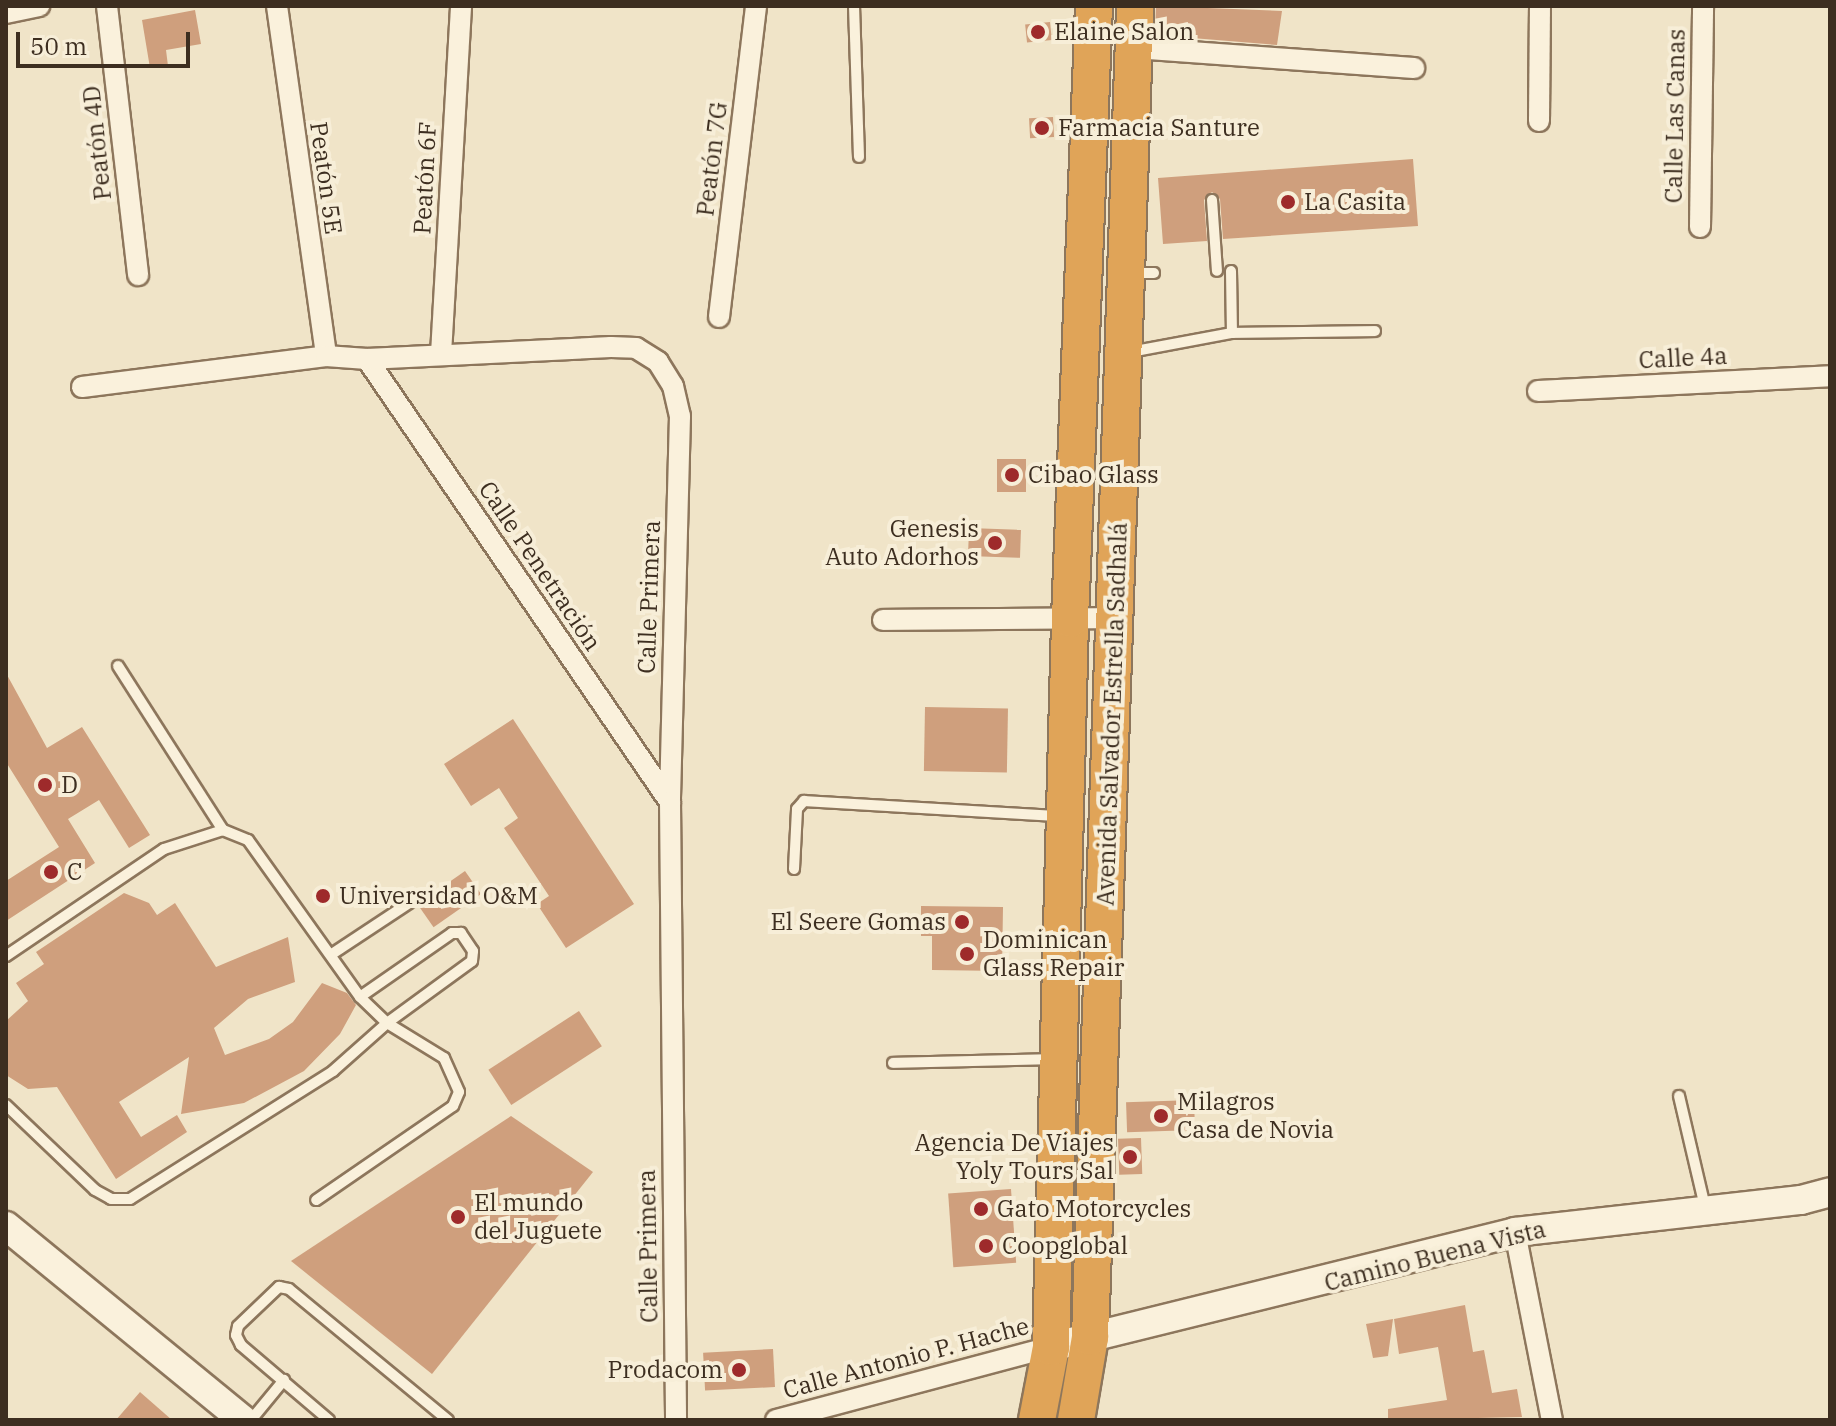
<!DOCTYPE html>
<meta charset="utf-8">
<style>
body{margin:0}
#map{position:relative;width:1836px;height:1426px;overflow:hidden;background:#f0e4c8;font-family:"IBM Plex Serif",serif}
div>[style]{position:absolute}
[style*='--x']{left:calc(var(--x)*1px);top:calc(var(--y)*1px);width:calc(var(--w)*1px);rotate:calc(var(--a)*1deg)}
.building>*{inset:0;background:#cf9f7d;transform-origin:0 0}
.roads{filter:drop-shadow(2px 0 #8d765c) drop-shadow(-2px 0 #8d765c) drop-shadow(0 2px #8d765c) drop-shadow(0 -2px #8d765c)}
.lane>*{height:10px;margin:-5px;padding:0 5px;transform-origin:5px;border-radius:5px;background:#faf1dc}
.street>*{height:20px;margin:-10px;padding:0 10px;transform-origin:10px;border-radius:10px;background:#faf1dc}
.secondary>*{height:28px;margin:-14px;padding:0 14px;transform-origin:14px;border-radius:14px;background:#faf1dc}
.highway>*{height:36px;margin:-18px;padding:0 18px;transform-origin:18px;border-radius:18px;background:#e0a458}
.dots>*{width:22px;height:22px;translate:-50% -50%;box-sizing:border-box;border:4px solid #f7eed8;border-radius:50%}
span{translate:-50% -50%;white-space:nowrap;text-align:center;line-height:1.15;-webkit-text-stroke:8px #f7eed8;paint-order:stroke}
.poi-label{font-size:24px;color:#3d2e20}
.left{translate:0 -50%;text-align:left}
.right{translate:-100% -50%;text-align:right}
.street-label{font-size:24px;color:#3d2e20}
.frame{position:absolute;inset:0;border:8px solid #3d2e20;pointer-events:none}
.scale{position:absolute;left:16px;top:32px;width:174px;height:36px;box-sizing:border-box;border:4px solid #3d2e20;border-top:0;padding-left:10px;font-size:24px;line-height:28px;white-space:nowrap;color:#3d2e20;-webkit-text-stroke:6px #f7eed8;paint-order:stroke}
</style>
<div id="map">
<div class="building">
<div style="clip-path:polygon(1156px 6px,1282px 11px,1277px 45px,1155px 35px)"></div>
<div style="clip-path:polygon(195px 10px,201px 44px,166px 50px,168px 66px,150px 68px,142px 20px)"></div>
<div style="left:1050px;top:22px;width:18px;height:25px;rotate:84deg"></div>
<div style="left:1053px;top:117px;width:20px;height:24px;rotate:87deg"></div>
<div style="clip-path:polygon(1413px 159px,1418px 226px,1223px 239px,1220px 199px,1212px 192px,1204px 200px,1207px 241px,1163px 244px,1158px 178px)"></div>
<div style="left:997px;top:459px;width:29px;height:33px"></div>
<div style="left:969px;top:528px;width:52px;height:28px;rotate:2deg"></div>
<div style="clip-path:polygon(6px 673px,47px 748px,82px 727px,150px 835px,129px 848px,99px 800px,68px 819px,95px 863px,6px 921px,6px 881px,59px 847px,6px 762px)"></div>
<div style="left:925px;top:707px;width:83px;height:64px;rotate:1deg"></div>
<div style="clip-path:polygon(513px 719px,634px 904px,566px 948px,537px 904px,549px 896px,504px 828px,518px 818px,499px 788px,471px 806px,444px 764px)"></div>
<div style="left:465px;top:871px;width:28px;height:58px;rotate:55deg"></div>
<div style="clip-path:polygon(124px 893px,149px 903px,157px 915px,175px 903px,216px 967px,288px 937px,295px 982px,248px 999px,214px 1028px,225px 1055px,269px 1039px,293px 1022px,322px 983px,347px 993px,356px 1005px,340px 1034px,304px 1071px,244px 1103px,181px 1114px,189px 1057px,119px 1102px,141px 1137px,177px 1115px,187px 1132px,116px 1179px,57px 1087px,28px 1089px,6px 1075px,6px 1021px,28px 1001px,16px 983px,44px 964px,36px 952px)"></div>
<div style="clip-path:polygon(921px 906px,1003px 907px,1002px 971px,932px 970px,932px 936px,921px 936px)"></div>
<div style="left:579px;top:1011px;width:42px;height:108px;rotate:57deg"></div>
<div style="left:1194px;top:1100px;width:30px;height:68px;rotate:88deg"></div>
<div style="clip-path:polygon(511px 1116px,593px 1172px,432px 1374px,291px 1261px)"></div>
<div style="left:1141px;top:1138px;width:36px;height:23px;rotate:88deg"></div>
<div style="left:1011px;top:1189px;width:74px;height:63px;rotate:86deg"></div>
<div style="clip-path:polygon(1465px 1305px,1473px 1352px,1484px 1350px,1492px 1393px,1517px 1389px,1522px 1417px,1388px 1420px,1388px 1409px,1447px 1400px,1438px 1347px,1399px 1354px,1394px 1319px)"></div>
<div style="clip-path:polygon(1393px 1319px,1388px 1356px,1373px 1358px,1366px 1324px)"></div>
<div style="left:773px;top:1349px;width:38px;height:70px;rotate:87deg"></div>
<div style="clip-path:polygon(140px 1392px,172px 1420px,116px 1420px)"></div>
</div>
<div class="roads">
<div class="lane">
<div style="--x:854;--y:6;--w:151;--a:88.1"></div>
<div style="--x:1212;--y:200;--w:71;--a:86"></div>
<div style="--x:1231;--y:271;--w:62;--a:89.1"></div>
<div style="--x:1133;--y:273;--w:21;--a:0"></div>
<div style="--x:1130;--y:352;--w:104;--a:-10.6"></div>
<div style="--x:1232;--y:333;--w:143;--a:-0.8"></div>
<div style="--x:118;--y:666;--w:195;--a:57.4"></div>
<div style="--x:794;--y:869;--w:60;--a:-87.1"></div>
<div style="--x:797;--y:809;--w:11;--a:-49"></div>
<div style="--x:804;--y:801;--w:256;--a:3.4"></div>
<div style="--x:332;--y:954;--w:92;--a:-33.5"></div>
<div style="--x:6;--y:956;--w:191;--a:-34.1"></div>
<div style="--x:164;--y:849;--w:62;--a:-17.9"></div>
<div style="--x:223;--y:830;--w:27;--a:22"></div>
<div style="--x:248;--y:840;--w:193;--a:54.5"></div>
<div style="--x:360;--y:997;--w:37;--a:44"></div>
<div style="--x:387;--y:1023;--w:67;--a:31.6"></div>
<div style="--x:444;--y:1058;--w:37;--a:66"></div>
<div style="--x:459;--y:1092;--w:15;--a:113"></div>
<div style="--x:453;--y:1106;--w:166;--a:145.5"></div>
<div style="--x:893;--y:1063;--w:159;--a:-1.4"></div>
<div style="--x:1679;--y:1096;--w:114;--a:76.8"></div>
<div style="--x:6;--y:1105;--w:123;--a:43.7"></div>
<div style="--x:95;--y:1190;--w:18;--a:29"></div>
<div style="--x:111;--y:1199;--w:19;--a:0"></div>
<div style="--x:130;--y:1199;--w:240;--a:-32.2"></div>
<div style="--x:333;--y:1071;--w:72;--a:-41.6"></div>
<div style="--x:387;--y:1023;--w:105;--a:-36.1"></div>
<div style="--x:472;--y:961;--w:10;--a:-84"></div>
<div style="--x:473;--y:951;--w:22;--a:-124"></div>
<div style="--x:461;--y:933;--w:9;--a:180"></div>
<div style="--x:452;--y:933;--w:112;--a:145.2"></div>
<div style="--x:251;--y:1420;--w:52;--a:-50.5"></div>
<div style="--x:329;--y:1420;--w:116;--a:-139.6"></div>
<div style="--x:241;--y:1345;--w:11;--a:-117"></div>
<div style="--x:236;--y:1335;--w:9;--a:-77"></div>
<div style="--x:238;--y:1326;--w:57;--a:-43.6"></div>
<div style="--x:279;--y:1287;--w:10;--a:11"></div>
<div style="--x:289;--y:1289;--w:206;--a:39.5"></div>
</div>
<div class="street">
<div style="--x:107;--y:6;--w:271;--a:83.4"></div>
<div style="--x:277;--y:6;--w:353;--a:82"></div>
<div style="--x:6;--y:13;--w:34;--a:-12"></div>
<div style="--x:1134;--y:48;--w:281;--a:4.1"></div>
<div style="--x:1539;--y:121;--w:115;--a:-89.5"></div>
<div style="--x:1700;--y:227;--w:221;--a:-89.2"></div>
<div style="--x:719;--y:317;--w:313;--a:-83.2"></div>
<div style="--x:441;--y:354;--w:349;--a:-86.7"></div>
<div style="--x:367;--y:359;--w:537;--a:55.63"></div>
<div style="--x:82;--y:387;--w:246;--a:-7.2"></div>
<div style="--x:326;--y:356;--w:41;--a:4.2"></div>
<div style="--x:367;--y:359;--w:244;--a:-2.8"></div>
<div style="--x:611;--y:347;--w:25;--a:2"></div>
<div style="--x:636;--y:348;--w:26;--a:32"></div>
<div style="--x:658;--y:362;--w:28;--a:58"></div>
<div style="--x:673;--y:386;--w:31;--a:77"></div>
<div style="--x:680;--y:416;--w:386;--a:91.5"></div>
<div style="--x:670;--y:802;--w:618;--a:89.44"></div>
<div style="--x:1538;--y:391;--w:292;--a:-2.9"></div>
<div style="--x:883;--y:620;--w:232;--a:-0.5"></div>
<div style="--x:1515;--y:1232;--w:192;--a:78.9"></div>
<div style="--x:776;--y:1420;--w:285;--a:-14.9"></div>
</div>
<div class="secondary">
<div style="--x:6;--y:1226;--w:306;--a:39.3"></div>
<div style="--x:1051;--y:1347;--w:478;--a:-13.9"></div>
<div style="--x:1515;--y:1232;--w:288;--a:-6.4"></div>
<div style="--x:1801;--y:1200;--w:30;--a:-15"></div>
</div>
<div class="highway">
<div style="--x:1037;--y:1420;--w:74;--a:-79.1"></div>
<div style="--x:1051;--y:1347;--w:728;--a:-88.5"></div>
<div style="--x:1070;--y:619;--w:613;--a:-87.76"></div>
<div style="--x:1076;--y:1420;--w:84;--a:-80.4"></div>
<div style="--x:1090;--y:1337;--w:1332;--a:-88.06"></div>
</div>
</div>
<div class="dots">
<div style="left:1038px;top:32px;background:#9e2a2b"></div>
<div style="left:1042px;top:128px;background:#9e2a2b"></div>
<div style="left:1288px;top:202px;background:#9e2a2b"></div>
<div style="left:1012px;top:475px;background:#9e2a2b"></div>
<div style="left:995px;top:543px;background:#9e2a2b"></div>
<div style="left:45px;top:785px;background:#9e2a2b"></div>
<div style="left:51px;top:872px;background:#9e2a2b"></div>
<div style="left:323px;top:896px;background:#9e2a2b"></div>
<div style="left:962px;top:922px;background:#9e2a2b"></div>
<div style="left:967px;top:954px;background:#9e2a2b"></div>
<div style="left:1161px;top:1116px;background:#9e2a2b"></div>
<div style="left:1130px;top:1157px;background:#9e2a2b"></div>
<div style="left:981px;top:1209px;background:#9e2a2b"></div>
<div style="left:458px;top:1217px;background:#9e2a2b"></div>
<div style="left:986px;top:1246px;background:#9e2a2b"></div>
<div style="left:739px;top:1370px;background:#9e2a2b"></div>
</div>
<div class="poi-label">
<span class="left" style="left:1054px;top:32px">Elaine Salon</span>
<span class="left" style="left:1058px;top:128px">Farmacia Santure</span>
<span class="left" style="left:1304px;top:202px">La Casita</span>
<span class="left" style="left:1028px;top:475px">Cibao Glass</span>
<span class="right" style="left:979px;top:543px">Genesis<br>Auto Adorhos</span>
<span class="left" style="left:61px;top:785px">D</span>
<span class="left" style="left:67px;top:872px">C</span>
<span class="left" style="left:339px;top:896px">Universidad O&amp;M</span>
<span class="right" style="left:946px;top:922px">El Seere Gomas</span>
<span class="left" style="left:983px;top:954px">Dominican<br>Glass Repair</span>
<span class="left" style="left:1177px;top:1116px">Milagros<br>Casa de Novia</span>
<span class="right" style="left:1114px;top:1157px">Agencia De Viajes<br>Yoly Tours Sal</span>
<span class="left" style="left:474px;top:1217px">El mundo<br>del Juguete</span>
<span class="left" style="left:997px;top:1209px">Gato Motorcycles</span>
<span class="left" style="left:1002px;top:1246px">Coopglobal</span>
<span class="right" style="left:723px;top:1370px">Prodacom</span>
</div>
<div class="street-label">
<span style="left:1675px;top:116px;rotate:-89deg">Calle Las Canas</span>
<span style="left:97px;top:143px;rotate:-96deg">Peatón 4D</span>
<span style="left:712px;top:159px;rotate:-83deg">Peatón 7G</span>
<span style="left:326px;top:178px;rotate:82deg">Peatón 5E</span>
<span style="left:425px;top:178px;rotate:-87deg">Peatón 6F</span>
<span style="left:1683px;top:358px;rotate:-3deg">Calle 4a</span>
<span style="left:540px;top:566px;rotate:56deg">Calle Penetración</span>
<span style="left:649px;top:597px;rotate:-88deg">Calle Primera</span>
<span style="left:1112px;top:714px;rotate:-88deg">Avenida Salvador Estrella Sadhalá</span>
<span style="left:648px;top:1246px;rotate:-91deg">Calle Primera</span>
<span style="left:1435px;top:1256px;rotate:-14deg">Camino Buena Vista</span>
<span style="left:906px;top:1358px;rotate:-15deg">Calle Antonio P. Hache</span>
</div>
<div class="frame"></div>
<div class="scale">50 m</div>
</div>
